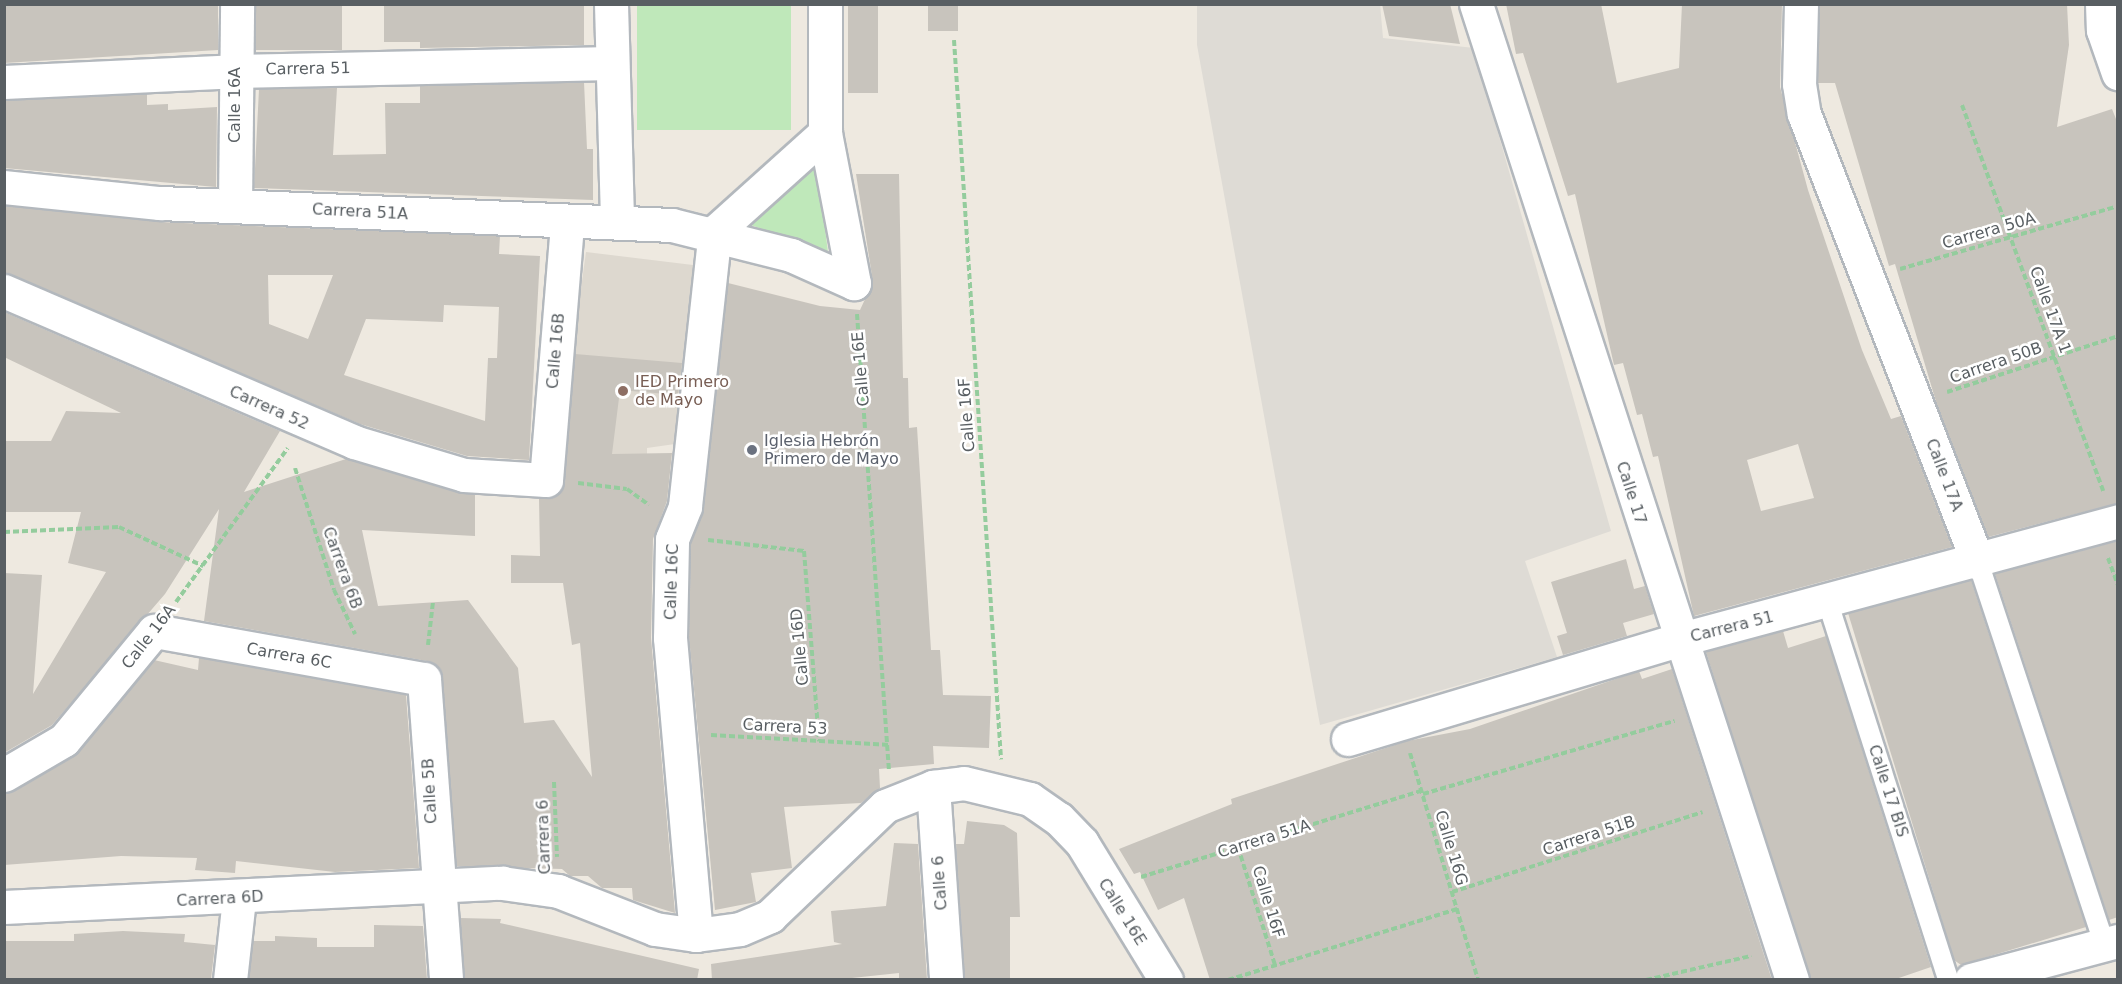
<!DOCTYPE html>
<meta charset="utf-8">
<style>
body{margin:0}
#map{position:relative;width:2122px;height:984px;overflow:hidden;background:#eee9e0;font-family:"DejaVu Sans",sans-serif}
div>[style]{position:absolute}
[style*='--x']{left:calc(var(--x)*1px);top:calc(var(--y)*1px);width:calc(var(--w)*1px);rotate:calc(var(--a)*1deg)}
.industrial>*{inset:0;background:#dedbd5}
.education>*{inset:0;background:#ddd8cf}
.green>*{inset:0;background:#bfe8ba;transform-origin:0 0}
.building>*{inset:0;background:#c8c4bd;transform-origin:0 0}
.path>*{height:4px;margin-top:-2px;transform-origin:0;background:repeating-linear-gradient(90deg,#94cc9d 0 6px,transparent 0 9px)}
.roads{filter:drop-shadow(2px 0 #b3b8bd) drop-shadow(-2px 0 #b3b8bd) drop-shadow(0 2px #b3b8bd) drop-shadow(0 -2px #b3b8bd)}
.lane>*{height:20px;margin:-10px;padding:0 10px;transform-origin:10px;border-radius:10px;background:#fff}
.street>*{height:33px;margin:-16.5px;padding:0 16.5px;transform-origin:16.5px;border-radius:16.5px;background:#fff}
.dots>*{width:16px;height:16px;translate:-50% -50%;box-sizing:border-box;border:3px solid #fff;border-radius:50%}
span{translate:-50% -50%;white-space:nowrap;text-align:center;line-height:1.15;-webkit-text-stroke:5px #fff;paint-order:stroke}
.street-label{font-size:16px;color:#595f63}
.education-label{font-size:16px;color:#785e54}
.left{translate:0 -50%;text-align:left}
.worship-label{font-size:16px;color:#5b616d}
.frame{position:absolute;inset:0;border:6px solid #595f63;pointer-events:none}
</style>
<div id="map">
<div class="industrial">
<div style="clip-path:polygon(1380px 4px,1383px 38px,1474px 48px,1611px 531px,1525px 561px,1557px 657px,1320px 725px,1197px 45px,1197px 5px)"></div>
</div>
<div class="education">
<div style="clip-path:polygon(586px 252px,693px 265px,675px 444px,647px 448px,647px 484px,555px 478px)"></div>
</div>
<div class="green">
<div style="left:637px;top:5px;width:154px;height:125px"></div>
<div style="clip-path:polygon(817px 159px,828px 253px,748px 224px)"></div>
</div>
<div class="building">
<div style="clip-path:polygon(4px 4px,218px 4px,218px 50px,4px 63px)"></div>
<div style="left:256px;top:4px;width:86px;height:46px"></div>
<div style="clip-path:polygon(384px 4px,584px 4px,584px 45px,420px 48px,420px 42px,384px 42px)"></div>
<div style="left:848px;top:4px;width:30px;height:89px"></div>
<div style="left:928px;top:4px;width:30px;height:27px"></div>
<div style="clip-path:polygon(1382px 4px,1450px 4px,1460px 44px,1389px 36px)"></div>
<div style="clip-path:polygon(evenodd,1506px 4px,1601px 4px,1617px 83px,1679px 68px,1682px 4px,1782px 4px,1780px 87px,1808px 190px,1862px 350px,1891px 419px,1901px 416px,1952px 547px,1694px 616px,1658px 456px,1653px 457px,1642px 414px,1637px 415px,1623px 363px,1614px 365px,1575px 194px,1568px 196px,1523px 53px,1516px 54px,1506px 4px,1798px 444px,1814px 498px,1761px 511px,1747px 460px,1798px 444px)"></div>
<div style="clip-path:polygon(1820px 4px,2067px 4px,2069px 45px,2057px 127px,2112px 109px,2118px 124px,2118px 503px,1988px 537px,1937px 405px,1895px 264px,1889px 266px,1835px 83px,1818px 83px)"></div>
<div style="clip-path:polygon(584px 82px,587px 149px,593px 149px,593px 200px,254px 188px,259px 89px,337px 88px,333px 155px,386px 154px,385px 103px,420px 103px,420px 86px)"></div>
<div style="clip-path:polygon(147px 94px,147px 105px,168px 104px,168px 110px,217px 107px,216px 187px,4px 168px,4px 101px)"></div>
<div style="clip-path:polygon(856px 174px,899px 174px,903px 378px,908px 378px,909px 428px,917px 427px,931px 650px,940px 650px,943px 695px,991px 696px,989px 748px,933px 746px,934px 764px,879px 769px,880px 788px,861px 803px,784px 807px,792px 868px,751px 873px,756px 902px,715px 910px,689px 637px,691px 543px,704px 508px,728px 283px,820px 306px,860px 310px,873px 282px)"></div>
<div style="clip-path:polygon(evenodd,4px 206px,159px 222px,500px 236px,499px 254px,540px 256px,529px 460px,467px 456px,360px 424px,4px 273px,4px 206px,268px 275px,333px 275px,308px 339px,269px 324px,268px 275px,4px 206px,444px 305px,499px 307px,497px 358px,488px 358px,485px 421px,344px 375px,366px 319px,443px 322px,444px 305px)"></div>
<div style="clip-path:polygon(4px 312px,280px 431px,244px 492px,346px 459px,475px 494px,475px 536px,362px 530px,378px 606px,468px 600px,518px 668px,524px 723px,554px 720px,592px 777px,580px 643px,572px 645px,563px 583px,511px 583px,511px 555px,540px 556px,539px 498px,555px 497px,565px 482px,575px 354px,682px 363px,678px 395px,620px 390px,612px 454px,672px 453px,667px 501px,653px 539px,651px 638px,675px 913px,633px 900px,632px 888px,602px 888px,588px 876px,570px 876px,562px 869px,456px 866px,440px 669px,427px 661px,204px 621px,219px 509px,165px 594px,52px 725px,4px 753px,4px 573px,42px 575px,33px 694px,106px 572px,68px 563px,81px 512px,4px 512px,4px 441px,51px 441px,66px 411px,121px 413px,4px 357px)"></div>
<div style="clip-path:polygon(2118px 541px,2118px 917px,2109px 920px,1995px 574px)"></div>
<div style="clip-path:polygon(1626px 559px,1634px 589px,1645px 586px,1654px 614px,1623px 623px,1627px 636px,1563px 655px,1557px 636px,1567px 633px,1551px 582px)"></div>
<div style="clip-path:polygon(1971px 580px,2086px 927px,1961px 965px,1954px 960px,1848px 613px)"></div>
<div style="clip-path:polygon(1783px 631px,1788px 648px,1826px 636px,1931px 967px,1893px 980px,1810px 980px,1706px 652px)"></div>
<div style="clip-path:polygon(199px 658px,406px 695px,419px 868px,335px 872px,236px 861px,235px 873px,195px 870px,197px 858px,121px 856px,4px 865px,4px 794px,78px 752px,154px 660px,198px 670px)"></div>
<div style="clip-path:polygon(1672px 669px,1772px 980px,1210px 980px,1184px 898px,1158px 910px,1140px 872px,1134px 874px,1119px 849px,1232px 804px,1231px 799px,1407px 741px,1470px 729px,1639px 671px,1642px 679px)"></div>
<div style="clip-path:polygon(967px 821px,1004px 825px,1017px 833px,1020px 917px,1010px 917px,1010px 980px,965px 980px,956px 844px,964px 844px)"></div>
<div style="clip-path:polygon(894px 843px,918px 844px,927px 980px,899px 980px,899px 973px,833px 980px,712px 980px,711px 964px,842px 944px,834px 942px,831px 911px,886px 906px)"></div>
<div style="clip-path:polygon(460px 918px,501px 919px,500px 923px,699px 969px,697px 980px,465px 980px)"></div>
<div style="clip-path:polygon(374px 925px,423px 926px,427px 980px,249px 980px,253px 941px,275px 941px,275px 936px,317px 938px,317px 947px,374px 947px)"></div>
<div style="clip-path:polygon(123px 931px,185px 934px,184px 942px,215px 945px,211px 979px,4px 980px,4px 941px,74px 941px,74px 934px)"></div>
</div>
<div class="path">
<div style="--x:954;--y:40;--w:721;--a:86.26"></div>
<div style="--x:1962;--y:105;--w:411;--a:69.9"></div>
<div style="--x:1900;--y:269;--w:227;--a:-16.1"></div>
<div style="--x:857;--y:314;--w:457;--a:86"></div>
<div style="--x:1947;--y:392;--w:180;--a:-18.1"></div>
<div style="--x:295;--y:468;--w:128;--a:72.3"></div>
<div style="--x:334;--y:590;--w:49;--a:64.5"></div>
<div style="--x:578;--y:483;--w:49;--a:7"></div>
<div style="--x:627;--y:489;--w:27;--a:36"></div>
<div style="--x:4;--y:532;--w:115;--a:-2.5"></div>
<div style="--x:119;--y:527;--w:93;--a:24.9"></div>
<div style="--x:708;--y:540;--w:97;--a:6.5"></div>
<div style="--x:804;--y:551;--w:191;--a:85.5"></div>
<div style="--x:2108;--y:558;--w:30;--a:70"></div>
<div style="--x:176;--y:602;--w:190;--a:-54"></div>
<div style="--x:428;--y:645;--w:43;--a:-83.4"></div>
<div style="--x:711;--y:735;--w:180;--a:3.2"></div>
<div style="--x:1410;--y:753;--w:237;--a:73.3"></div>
<div style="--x:554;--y:782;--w:75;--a:87.7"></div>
<div style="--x:1423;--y:794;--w:262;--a:-16.2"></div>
<div style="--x:1238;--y:847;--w:124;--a:72.6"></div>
<div style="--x:1141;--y:877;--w:293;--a:-17.1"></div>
<div style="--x:1452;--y:892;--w:263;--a:-17.7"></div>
<div style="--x:1228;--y:980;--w:240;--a:-17.2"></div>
<div style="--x:1646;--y:980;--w:108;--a:-12.9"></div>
</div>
<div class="roads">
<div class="lane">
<div style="--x:1978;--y:562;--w:404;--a:71.7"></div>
<div style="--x:1828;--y:603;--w:396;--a:72.3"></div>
</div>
<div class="street">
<div style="--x:611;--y:4;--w:217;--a:88.4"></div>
<div style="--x:825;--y:4;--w:129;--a:90"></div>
<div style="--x:825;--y:133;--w:153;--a:79.1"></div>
<div style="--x:1476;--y:4;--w:1026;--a:72.06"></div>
<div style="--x:1801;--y:4;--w:80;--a:91.4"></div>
<div style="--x:1799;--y:84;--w:30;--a:81"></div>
<div style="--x:1804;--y:114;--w:481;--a:68.8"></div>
<div style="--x:2102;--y:4;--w:26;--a:88"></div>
<div style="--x:2103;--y:30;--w:46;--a:70.8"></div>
<div style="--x:4;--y:82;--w:230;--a:-2.7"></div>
<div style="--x:234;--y:71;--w:378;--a:-1.2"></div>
<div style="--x:4;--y:187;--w:157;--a:5.9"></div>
<div style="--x:160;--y:203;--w:512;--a:2.46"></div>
<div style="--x:672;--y:225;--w:123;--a:14.1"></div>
<div style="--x:791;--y:255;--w:69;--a:24"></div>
<div style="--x:235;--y:206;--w:202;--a:-89.4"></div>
<div style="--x:4;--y:291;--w:381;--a:23.3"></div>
<div style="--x:354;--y:442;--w:115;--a:16.7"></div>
<div style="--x:464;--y:475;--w:82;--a:3.5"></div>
<div style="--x:546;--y:480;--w:259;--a:-85.3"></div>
<div style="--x:1348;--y:739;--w:345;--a:-16.7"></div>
<div style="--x:1678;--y:640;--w:456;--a:-15.1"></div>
<div style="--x:4;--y:775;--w:69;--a:-30.3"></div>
<div style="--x:64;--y:740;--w:141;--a:-50.5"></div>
<div style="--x:154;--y:631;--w:274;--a:10.1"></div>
<div style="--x:424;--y:679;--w:302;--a:85.8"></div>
<div style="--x:933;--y:787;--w:193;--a:86.1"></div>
<div style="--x:4;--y:907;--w:499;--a:-2.8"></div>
<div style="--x:502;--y:883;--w:57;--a:8.1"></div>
<div style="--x:558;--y:891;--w:104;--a:21.4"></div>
<div style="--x:655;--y:929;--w:41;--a:8.3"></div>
<div style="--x:696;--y:935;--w:44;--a:-7.8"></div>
<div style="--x:740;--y:929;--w:33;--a:-23"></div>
<div style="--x:770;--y:916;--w:159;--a:-43.7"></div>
<div style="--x:885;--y:806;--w:52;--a:-21.6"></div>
<div style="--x:933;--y:787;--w:31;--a:-7"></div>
<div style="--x:964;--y:783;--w:68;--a:13.6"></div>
<div style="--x:1030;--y:799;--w:35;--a:35"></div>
<div style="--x:1059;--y:819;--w:33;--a:46"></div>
<div style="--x:1082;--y:843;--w:161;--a:58.5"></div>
<div style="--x:696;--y:935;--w:298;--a:-95"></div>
<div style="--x:670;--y:638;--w:99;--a:-88.8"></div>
<div style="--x:672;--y:539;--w:35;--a:-68"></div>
<div style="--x:685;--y:506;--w:276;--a:-83.8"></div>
<div style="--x:715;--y:232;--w:148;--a:-42"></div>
<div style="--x:230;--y:980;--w:81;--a:-83.7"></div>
<div style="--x:1971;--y:980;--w:152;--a:-14.9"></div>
</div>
</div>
<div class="dots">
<div style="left:623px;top:391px;background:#8d6e63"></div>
<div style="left:752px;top:450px;background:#6b7280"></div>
</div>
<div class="street-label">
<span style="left:308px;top:69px;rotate:-1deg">Carrera 51</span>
<span style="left:235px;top:105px;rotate:-90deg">Calle 16A</span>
<span style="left:360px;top:212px;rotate:3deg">Carrera 51A</span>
<span style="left:1989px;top:231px;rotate:-16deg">Carrera 50A</span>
<span style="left:2050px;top:310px;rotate:70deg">Calle 17A 1</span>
<span style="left:556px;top:351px;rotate:-85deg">Calle 16B</span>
<span style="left:1996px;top:363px;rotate:-19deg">Carrera 50B</span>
<span style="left:861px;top:369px;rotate:-95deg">Calle 16E</span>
<span style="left:269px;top:408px;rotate:24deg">Carrera 52</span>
<span style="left:967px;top:415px;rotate:-94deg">Calle 16F</span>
<span style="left:1944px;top:475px;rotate:69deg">Calle 17A</span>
<span style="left:1631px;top:493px;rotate:72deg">Calle 17</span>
<span style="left:342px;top:568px;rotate:70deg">Carrera 6B</span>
<span style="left:672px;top:582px;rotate:-88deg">Calle 16C</span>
<span style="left:1732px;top:627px;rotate:-14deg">Carrera 51</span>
<span style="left:149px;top:637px;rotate:-52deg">Calle 16A</span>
<span style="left:800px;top:647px;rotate:-95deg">Calle 16D</span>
<span style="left:289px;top:656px;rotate:10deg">Carrera 6C</span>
<span style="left:785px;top:727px;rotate:3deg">Carrera 53</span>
<span style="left:430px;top:791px;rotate:-93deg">Calle 5B</span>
<span style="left:1888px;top:791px;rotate:72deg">Calle 17 BIS</span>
<span style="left:1589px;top:836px;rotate:-18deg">Carrera 51B</span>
<span style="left:544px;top:837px;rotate:-92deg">Carrera 6</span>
<span style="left:1264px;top:839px;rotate:-17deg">Carrera 51A</span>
<span style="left:1451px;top:848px;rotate:73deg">Calle 16G</span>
<span style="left:940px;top:883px;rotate:-94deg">Calle 6</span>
<span style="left:220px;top:899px;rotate:-3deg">Carrera 6D</span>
<span style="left:1268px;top:902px;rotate:73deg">Calle 16F</span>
<span style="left:1122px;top:912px;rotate:58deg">Calle 16E</span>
</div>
<div class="education-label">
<span class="left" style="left:635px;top:391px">IED Primero<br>de Mayo</span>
</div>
<div class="worship-label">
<span class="left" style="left:764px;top:450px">Iglesia Hebrón<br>Primero de Mayo</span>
</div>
<div class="frame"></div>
</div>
